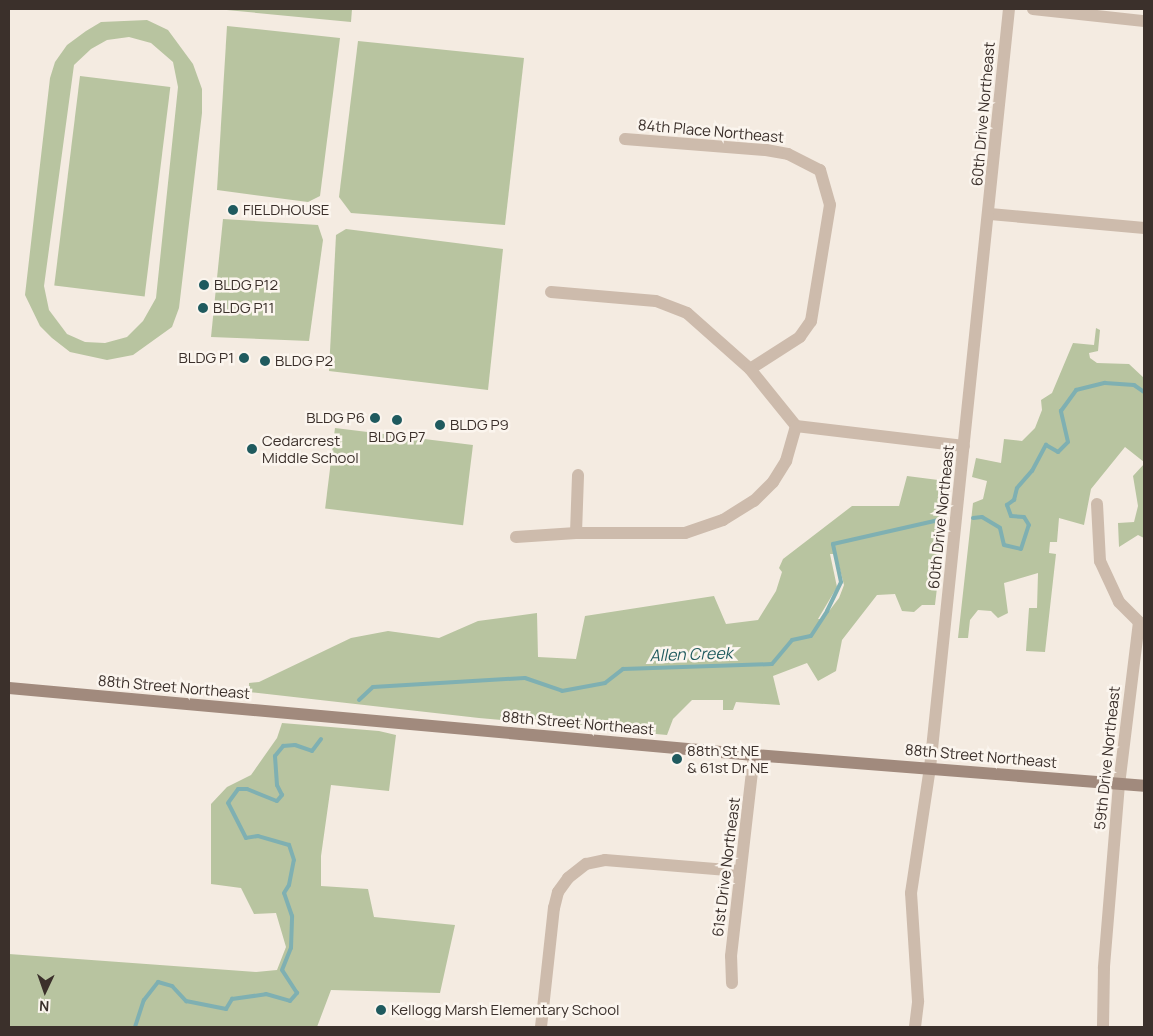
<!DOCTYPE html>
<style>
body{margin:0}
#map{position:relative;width:1153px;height:1036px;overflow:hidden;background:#f4ebe1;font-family:Manrope,sans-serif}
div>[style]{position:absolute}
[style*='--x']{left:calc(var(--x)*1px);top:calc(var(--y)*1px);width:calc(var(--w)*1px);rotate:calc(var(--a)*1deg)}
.green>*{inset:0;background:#b8c4a0;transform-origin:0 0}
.stream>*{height:4px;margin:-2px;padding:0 2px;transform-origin:2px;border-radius:2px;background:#7fb0b2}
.street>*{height:12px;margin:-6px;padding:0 6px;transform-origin:6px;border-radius:6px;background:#cdbbac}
.secondary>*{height:12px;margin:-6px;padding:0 6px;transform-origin:6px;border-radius:6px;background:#a18a7d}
.dots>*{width:14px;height:14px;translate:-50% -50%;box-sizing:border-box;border:2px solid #fbf5ee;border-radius:50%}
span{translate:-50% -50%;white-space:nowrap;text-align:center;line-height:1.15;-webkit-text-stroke:5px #fbf5ee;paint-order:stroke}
.street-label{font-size:15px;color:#3b302b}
.poi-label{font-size:15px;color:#3b302b}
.left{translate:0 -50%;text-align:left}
.right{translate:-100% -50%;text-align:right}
.water-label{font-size:16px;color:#1f5a5e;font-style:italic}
.frame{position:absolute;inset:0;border:10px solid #3b302b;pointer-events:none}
.north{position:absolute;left:20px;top:966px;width:50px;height:50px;-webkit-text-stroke:4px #fbf5ee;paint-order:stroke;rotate:183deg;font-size:14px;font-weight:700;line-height:20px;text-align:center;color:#3b302b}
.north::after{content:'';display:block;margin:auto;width:18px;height:22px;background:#3b302b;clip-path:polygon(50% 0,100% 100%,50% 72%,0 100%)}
</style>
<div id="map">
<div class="green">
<div style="clip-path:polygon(216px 9px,352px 9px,351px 22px)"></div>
<div style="clip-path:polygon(evenodd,147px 20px,168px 30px,193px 64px,202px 89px,202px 113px,179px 308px,172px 327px,133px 355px,107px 360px,70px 352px,52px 338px,40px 326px,25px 295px,50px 78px,55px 62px,67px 45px,86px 31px,101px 22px,147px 20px,129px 37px,151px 43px,173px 62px,178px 87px,156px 298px,143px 321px,127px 337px,105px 343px,85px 342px,67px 334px,49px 310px,44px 286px,74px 65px,91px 49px,107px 40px,129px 37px)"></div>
<div style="clip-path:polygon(227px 26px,340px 38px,320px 196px,308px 202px,217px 190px)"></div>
<div style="clip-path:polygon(358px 41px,524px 58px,505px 225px,351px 213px,339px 197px)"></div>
<div style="left:80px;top:76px;width:91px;height:211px;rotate:7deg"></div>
<div style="clip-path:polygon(223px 219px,318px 225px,323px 240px,309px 341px,211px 337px)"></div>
<div style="clip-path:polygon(346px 229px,503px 249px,488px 390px,329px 371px,336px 235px)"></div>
<div style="clip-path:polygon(1096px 328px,1100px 330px,1098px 351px,1089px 353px,1090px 358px,1097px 363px,1129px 364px,1144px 378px,1144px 462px,1125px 447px,1091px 489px,1084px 525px,1059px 518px,1057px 542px,1050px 542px,1049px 553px,1056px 554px,1045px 652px,1026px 651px,1029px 608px,1037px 608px,1038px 573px,1004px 583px,1008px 613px,998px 618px,991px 611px,978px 610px,970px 620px,968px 638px,958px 638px,973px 503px,983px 499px,987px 481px,972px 477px,976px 458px,1001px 463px,1004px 439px,1022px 441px,1035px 428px,1042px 410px,1041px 400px,1052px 393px,1073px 343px,1094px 345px)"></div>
<div style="left:335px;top:428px;width:139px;height:81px;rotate:7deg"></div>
<div style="clip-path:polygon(1144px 464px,1144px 538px,1138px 535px,1119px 547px,1118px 523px,1134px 522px,1138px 506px,1133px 476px)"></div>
<div style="clip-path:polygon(evenodd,907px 476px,946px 481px,947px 502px,935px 605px,922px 605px,914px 612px,902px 611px,895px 594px,877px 595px,842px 640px,836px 671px,818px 681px,807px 663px,773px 676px,780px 705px,736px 702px,733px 710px,723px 710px,723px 700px,692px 700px,673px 719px,667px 735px,479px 718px,249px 692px,249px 683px,259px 682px,351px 638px,388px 631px,439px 638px,478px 621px,537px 613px,538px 657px,576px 659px,585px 616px,714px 596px,726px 624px,758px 620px,776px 591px,782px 572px,779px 568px,783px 559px,852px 506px,899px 506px,907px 476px,830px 554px,836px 554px,844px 585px,839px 598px,823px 619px,818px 619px,837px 587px,830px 554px)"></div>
<div style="clip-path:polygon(282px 723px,379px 731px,396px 735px,389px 791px,331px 785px,321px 856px,321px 886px,368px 889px,374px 917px,455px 925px,440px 993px,331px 990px,317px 1027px,9px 1027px,9px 954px,256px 972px,277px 970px,286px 947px,276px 913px,254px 914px,241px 888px,211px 884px,211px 804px,227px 787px,251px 775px,277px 738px)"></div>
</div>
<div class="stream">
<div style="--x:973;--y:518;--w:9;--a:-6"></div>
<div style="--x:982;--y:517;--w:21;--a:31"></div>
<div style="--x:1000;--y:528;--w:17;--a:77"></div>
<div style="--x:1004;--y:545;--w:17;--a:13"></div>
<div style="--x:1021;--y:549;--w:25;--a:-72"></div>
<div style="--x:1029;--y:525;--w:9;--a:-122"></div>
<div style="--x:1024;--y:517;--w:13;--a:-176"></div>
<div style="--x:1011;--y:516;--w:12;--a:-110"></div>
<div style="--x:1007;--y:505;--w:9;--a:-36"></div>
<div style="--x:1014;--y:500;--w:12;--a:-76"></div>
<div style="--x:1017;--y:488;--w:23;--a:-49"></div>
<div style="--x:1032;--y:471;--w:30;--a:-62"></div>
<div style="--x:1046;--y:445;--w:14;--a:30"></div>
<div style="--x:1058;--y:452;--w:14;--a:-45"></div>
<div style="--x:1068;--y:442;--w:32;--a:-103"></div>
<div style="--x:1061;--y:411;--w:26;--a:-54"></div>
<div style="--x:1076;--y:390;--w:30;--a:-14"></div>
<div style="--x:1105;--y:383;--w:29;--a:4"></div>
<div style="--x:1134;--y:385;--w:12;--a:35"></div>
<div style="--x:359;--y:700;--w:19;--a:-43"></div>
<div style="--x:373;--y:687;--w:152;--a:-3.4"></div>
<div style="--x:525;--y:678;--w:39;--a:19"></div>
<div style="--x:562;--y:691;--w:44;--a:-10.5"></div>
<div style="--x:605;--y:683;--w:23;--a:-38"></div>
<div style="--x:623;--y:669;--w:149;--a:-1.9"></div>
<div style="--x:772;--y:664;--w:31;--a:-50"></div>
<div style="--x:792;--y:640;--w:19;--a:-12"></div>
<div style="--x:811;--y:636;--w:30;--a:-57"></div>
<div style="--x:827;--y:611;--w:32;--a:-64"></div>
<div style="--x:841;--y:582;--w:39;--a:-102"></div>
<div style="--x:833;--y:544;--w:113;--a:-12.8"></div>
<div style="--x:135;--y:1027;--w:28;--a:-72"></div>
<div style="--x:144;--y:1000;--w:23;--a:-52"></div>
<div style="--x:158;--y:982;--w:15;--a:16"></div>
<div style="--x:172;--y:986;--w:21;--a:47"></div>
<div style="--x:186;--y:1001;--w:41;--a:11.3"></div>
<div style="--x:226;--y:1009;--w:12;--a:-59"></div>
<div style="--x:232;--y:999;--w:34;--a:-8"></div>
<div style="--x:266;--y:994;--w:25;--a:16"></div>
<div style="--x:290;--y:1001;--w:11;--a:-49"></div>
<div style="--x:297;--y:993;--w:27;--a:-123"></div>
<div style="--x:282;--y:970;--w:24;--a:-68"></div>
<div style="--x:291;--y:948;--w:32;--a:-88"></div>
<div style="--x:292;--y:916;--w:24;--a:-109"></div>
<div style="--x:284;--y:893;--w:9;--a:-58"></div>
<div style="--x:289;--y:885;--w:25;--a:-79"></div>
<div style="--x:294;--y:860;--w:16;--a:-108"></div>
<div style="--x:289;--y:845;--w:32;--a:-164"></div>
<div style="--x:258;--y:836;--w:12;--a:171"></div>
<div style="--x:246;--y:838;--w:39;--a:-117"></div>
<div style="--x:228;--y:803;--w:17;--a:-54"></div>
<div style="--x:238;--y:789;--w:9;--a:0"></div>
<div style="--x:247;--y:789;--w:32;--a:22"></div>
<div style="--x:277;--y:801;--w:8;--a:-50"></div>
<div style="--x:282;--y:795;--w:11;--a:-117"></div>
<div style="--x:277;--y:785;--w:29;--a:-94"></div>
<div style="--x:275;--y:756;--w:13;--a:-51"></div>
<div style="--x:283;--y:746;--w:12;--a:-5"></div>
<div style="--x:295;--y:745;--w:18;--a:19"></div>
<div style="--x:312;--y:751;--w:15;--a:-53"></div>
</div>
<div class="street">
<div style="--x:1033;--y:9;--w:112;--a:6.2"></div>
<div style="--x:625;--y:139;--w:141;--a:4.5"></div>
<div style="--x:766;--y:150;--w:22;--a:10"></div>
<div style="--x:788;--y:154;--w:36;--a:27"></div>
<div style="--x:820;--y:170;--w:36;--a:74"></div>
<div style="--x:830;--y:205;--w:118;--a:99.3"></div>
<div style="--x:811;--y:321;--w:19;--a:125"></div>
<div style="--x:800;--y:337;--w:59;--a:147.4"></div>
<div style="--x:990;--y:214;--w:155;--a:5.2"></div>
<div style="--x:551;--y:292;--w:105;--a:4.9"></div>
<div style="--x:656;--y:301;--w:33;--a:21"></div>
<div style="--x:687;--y:313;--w:84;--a:41.6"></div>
<div style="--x:750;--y:369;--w:73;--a:51.1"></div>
<div style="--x:796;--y:426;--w:169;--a:6.8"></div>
<div style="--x:1097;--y:504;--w:57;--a:87"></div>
<div style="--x:1100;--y:561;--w:45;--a:65.1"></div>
<div style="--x:1119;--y:602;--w:28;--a:45"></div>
<div style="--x:1139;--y:622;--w:163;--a:97"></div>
<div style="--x:1119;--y:784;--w:185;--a:94.7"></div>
<div style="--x:1104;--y:968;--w:59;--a:91"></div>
<div style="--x:576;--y:533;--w:58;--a:-88"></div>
<div style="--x:516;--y:537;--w:60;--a:-3.8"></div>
<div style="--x:576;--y:533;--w:109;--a:0"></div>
<div style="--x:685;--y:533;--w:40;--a:-18.9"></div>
<div style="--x:723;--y:520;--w:36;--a:-32"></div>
<div style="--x:754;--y:501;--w:27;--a:-45"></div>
<div style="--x:773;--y:482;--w:25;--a:-58"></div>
<div style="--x:786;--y:461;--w:36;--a:-74"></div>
<div style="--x:732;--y:983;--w:27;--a:-92"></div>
<div style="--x:731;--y:956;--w:202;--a:-83.5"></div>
<div style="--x:541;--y:1027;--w:120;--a:-83.8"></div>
<div style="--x:554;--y:908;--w:16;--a:-76"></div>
<div style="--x:558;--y:892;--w:17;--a:-54"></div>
<div style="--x:568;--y:878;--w:23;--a:-38"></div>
<div style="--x:586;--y:864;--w:19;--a:-12"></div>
<div style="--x:605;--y:860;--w:135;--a:4.7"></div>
<div style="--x:915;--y:1027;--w:26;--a:-83"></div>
<div style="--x:918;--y:1001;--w:108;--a:-93.7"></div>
<div style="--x:911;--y:893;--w:126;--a:-81.4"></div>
<div style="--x:930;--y:768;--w:763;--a:-84.06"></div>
</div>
<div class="secondary">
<div style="--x:9;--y:688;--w:748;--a:5.14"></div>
<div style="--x:754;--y:755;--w:391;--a:4.5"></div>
</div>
<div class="dots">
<div style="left:233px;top:210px;background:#1f5a5e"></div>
<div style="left:204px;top:285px;background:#1f5a5e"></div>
<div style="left:203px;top:308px;background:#1f5a5e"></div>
<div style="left:244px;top:358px;background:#1f5a5e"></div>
<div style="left:265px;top:361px;background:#1f5a5e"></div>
<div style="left:375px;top:418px;background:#1f5a5e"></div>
<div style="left:397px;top:420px;background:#1f5a5e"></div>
<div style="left:440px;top:425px;background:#1f5a5e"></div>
<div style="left:252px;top:449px;background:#1f5a5e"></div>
<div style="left:677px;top:759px;background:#1f5a5e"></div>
<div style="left:381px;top:1010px;background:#1f5a5e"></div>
</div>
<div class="street-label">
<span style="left:983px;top:114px;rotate:-85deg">60th Drive Northeast</span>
<span style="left:711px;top:131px;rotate:5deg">84th Place Northeast</span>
<span style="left:941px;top:517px;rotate:-84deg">60th Drive Northeast</span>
<span style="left:174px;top:687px;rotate:5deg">88th Street Northeast</span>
<span style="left:578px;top:723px;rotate:5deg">88th Street Northeast</span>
<span style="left:981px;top:756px;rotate:5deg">88th Street Northeast</span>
<span style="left:1107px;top:758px;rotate:-84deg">59th Drive Northeast</span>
<span style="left:726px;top:867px;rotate:-83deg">61st Drive Northeast</span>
</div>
<div class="poi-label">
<span class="left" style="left:243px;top:210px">FIELDHOUSE</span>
<span class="left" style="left:214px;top:285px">BLDG P12</span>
<span class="left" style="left:213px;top:308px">BLDG P11</span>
<span class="right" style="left:234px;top:358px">BLDG P1</span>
<span class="left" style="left:275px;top:361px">BLDG P2</span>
<span class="right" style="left:365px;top:418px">BLDG P6</span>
<span class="left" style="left:450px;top:425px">BLDG P9</span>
<span style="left:397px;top:437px">BLDG P7</span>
<span class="left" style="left:262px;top:449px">Cedarcrest<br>Middle School</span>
<span class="left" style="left:687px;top:759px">88th St NE<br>&amp; 61st Dr NE</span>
<span class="left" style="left:391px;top:1010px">Kellogg Marsh Elementary School</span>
</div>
<div class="water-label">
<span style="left:691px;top:654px;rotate:-2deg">Allen Creek</span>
</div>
<div class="frame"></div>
<div class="north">N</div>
</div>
